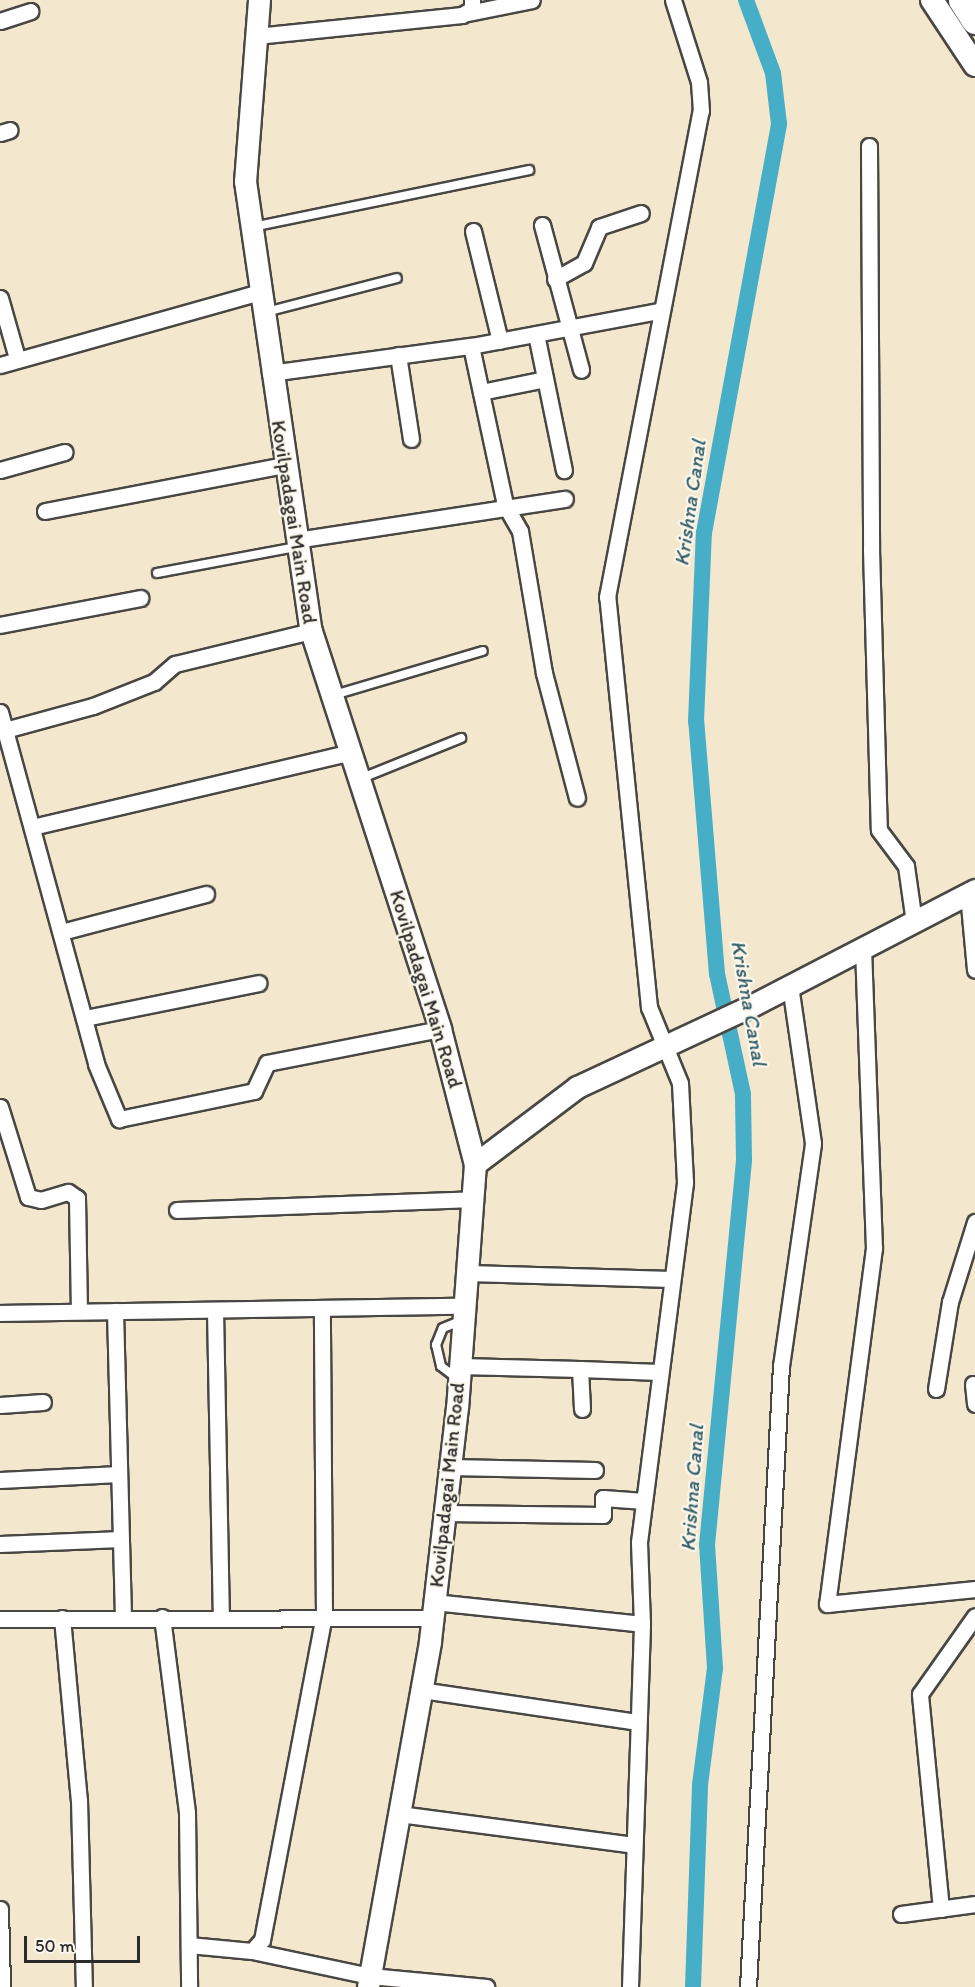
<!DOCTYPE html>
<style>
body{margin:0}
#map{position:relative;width:975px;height:1987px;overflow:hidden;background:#f3e7ce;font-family:Itim,sans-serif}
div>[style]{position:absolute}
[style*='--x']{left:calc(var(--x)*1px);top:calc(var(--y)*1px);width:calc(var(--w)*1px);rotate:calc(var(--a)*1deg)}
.canal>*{height:16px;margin:-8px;padding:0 8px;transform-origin:8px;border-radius:8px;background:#47aec7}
.roads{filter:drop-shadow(2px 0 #494743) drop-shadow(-2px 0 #494743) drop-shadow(0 2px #494743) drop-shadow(0 -2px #494743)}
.lane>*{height:8px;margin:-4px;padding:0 4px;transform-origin:4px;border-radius:4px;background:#fff}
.street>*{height:15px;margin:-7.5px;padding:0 7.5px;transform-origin:7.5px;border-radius:7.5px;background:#fff}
.secondary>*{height:21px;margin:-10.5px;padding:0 10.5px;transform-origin:10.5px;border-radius:10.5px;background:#fff}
.primary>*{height:22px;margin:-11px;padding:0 11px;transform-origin:11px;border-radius:11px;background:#fff}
.highway>*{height:27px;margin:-13.5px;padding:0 13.5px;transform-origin:13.5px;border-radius:13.5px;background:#fff}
span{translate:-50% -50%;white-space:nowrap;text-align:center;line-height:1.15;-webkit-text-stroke:4.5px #fbf7ec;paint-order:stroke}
.street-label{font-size:20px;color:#2b2b2b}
.water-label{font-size:21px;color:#365f69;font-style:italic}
.scale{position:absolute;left:24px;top:1936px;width:116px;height:27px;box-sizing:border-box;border:3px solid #2b2b2b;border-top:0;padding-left:8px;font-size:18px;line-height:21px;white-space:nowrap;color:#2b2b2b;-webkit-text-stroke:4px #fbf7ec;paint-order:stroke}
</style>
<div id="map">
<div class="canal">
<div style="--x:693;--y:1987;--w:202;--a:-88"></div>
<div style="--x:700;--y:1785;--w:118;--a:-82.7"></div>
<div style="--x:715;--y:1668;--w:123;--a:-93.7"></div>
<div style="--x:707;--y:1545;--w:387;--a:-84.5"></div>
<div style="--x:744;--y:1160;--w:66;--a:-90.9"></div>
<div style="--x:743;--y:1094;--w:123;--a:-102.2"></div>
<div style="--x:717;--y:974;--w:254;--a:-94.7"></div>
<div style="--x:696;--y:721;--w:188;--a:-87.6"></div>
<div style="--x:704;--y:533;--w:416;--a:-79.6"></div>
<div style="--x:779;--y:124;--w:51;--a:-96.7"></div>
<div style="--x:773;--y:73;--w:78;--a:-110.3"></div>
</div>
<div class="roads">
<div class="lane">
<div style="--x:252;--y:227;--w:283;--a:-11.6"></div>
<div style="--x:266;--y:312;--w:135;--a:-14.5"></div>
<div style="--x:157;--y:573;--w:141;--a:-10.6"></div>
<div style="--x:334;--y:695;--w:155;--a:-16.5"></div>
<div style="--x:362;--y:778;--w:107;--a:-22"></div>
<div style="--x:458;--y:1379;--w:21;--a:-143"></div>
<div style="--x:441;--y:1366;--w:22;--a:-103"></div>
<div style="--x:436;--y:1345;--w:18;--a:-68"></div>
<div style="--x:443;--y:1328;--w:18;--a:-22"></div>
</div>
<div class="street">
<div style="--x:468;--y:13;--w:65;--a:-11.5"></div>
<div style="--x:0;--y:21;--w:32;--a:-18"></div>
<div style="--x:256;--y:36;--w:207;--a:-5.8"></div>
<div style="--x:462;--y:15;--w:12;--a:-31"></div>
<div style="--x:472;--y:9;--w:9;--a:-90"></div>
<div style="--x:0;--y:133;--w:10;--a:-17"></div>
<div style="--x:869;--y:146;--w:403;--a:89.7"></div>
<div style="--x:871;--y:549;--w:281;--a:88.4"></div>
<div style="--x:879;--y:830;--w:45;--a:53.1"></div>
<div style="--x:906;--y:866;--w:57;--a:81.9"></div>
<div style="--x:542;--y:225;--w:150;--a:74.9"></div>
<div style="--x:473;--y:231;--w:113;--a:76.2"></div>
<div style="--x:555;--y:279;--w:33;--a:-29"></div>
<div style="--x:584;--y:263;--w:39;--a:-67"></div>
<div style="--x:599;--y:227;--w:44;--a:-18.4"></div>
<div style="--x:0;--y:298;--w:62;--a:74.2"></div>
<div style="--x:536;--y:334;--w:139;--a:78.4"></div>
<div style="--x:471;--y:346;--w:163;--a:77.9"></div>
<div style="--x:505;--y:505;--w:30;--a:60"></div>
<div style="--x:520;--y:531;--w:144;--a:80.4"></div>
<div style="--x:544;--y:673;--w:129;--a:75.2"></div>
<div style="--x:398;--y:355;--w:85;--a:81.2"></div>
<div style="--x:0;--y:365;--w:269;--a:-15.7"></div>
<div style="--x:270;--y:373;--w:203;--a:-7.7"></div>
<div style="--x:471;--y:346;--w:190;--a:-10.6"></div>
<div style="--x:481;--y:392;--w:65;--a:-11.5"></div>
<div style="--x:0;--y:470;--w:67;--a:-15.5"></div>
<div style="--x:45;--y:511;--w:243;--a:-10.9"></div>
<div style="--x:296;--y:540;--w:272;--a:-8.7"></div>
<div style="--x:0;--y:625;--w:143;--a:-10.9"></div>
<div style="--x:0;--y:712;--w:365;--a:74.7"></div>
<div style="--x:96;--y:1064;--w:60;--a:67.3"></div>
<div style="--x:119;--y:1119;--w:138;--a:-11.7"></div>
<div style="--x:254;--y:1091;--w:31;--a:-65"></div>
<div style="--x:267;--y:1063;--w:176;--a:-11.1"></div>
<div style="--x:5;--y:730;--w:91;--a:-15.3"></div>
<div style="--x:93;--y:706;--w:66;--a:-21.5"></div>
<div style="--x:154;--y:682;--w:28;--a:-41"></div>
<div style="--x:175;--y:664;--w:140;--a:-13.6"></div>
<div style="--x:32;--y:827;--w:328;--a:-13.2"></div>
<div style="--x:968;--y:894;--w:76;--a:84.7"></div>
<div style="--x:61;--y:932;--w:150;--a:-14.7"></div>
<div style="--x:863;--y:948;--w:300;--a:87.9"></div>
<div style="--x:874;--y:1248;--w:359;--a:97.5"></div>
<div style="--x:827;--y:1604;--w:149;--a:-5.8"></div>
<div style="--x:85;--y:1018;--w:177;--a:-11.4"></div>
<div style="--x:0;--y:1107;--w:94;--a:72.7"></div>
<div style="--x:28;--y:1197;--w:13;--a:13"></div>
<div style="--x:41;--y:1200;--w:28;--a:-17"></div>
<div style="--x:68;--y:1192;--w:11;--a:34"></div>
<div style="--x:77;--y:1198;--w:112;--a:89"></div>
<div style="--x:177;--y:1210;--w:296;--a:-2.1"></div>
<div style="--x:468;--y:1273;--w:204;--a:1.7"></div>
<div style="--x:215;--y:1310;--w:306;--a:88.9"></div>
<div style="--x:115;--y:1311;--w:306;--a:88.5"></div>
<div style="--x:0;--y:1313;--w:465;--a:-0.9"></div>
<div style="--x:460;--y:1366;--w:120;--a:1.4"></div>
<div style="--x:580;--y:1369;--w:40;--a:87.1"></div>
<div style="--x:580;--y:1369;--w:79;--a:2.2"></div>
<div style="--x:973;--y:1384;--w:20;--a:84"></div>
<div style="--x:936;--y:1389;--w:88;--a:-80.9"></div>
<div style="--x:950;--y:1302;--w:84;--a:-72.6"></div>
<div style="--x:0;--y:1405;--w:43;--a:-4"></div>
<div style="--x:450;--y:1467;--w:145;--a:1.2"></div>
<div style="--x:0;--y:1480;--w:119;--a:-2.9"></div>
<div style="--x:444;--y:1513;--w:159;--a:0.7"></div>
<div style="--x:603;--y:1515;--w:17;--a:-90"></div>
<div style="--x:603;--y:1498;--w:41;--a:4.2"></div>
<div style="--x:0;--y:1544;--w:121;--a:-2.4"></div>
<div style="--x:434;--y:1602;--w:209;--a:6"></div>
<div style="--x:162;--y:1617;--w:198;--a:82.7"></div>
<div style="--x:187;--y:1813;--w:174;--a:89.3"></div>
<div style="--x:62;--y:1618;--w:183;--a:84.7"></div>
<div style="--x:79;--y:1800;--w:187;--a:88.5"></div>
<div style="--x:0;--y:1619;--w:432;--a:-0.1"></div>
<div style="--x:421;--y:1690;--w:219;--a:8.4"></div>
<div style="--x:399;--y:1814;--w:237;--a:7.5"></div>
<div style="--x:0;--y:1909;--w:78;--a:88.5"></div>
<div style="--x:941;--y:1909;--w:216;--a:-95.6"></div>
<div style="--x:920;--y:1694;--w:95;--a:-54.8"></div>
<div style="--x:901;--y:1914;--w:75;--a:-7.7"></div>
<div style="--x:189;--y:1945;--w:63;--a:5.4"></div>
<div style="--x:252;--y:1951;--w:15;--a:-48"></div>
<div style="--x:262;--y:1940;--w:330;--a:-79.2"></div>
<div style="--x:324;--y:1616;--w:308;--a:-90.4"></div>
<div style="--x:252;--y:1951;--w:121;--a:12"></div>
<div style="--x:370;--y:1976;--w:117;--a:5.4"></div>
<div style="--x:630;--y:1987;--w:363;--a:-88.1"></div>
<div style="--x:642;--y:1624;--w:82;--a:-92.1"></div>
<div style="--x:639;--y:1542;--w:363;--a:-82.7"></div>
<div style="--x:685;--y:1182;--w:99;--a:-92.9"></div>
<div style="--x:680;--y:1083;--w:82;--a:-112.2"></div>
<div style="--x:649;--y:1007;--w:412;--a:-95.8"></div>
<div style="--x:607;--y:597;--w:495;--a:-79.1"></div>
<div style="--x:701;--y:111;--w:29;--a:-94"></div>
<div style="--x:699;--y:82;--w:86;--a:-107.6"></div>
<div style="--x:748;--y:1987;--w:622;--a:-86.96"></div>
<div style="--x:781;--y:1366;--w:225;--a:-81.8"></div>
<div style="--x:813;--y:1143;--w:159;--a:-98.3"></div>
</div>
<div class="secondary">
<div style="--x:259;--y:0;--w:182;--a:94.4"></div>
<div style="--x:245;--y:181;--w:455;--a:81.7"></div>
<div style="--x:311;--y:631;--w:418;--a:72"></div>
<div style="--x:440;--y:1029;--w:139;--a:75.5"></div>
<div style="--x:475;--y:1164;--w:244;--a:94.2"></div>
<div style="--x:457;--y:1407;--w:237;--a:96.6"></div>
<div style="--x:430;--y:1642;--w:351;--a:100.2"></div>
<div style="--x:475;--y:1164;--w:128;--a:-37"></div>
<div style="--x:577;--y:1087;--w:192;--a:-25"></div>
<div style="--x:751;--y:1006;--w:252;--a:-27.4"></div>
</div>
<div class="primary">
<div style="--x:932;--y:0;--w:78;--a:56.5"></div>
</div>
<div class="highway">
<div style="--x:962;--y:0;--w:24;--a:57"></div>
</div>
</div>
<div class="street-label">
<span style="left:294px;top:522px;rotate:81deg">Kovilpadagai Main Road</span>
<span style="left:426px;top:989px;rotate:73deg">Kovilpadagai Main Road</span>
<span style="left:447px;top:1485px;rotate:-84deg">Kovilpadagai Main Road</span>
</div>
<div class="water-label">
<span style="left:690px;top:503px;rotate:-82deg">Krishna Canal</span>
<span style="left:749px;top:1003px;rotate:80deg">Krishna Canal</span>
<span style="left:692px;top:1488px;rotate:-86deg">Krishna Canal</span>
</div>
<div class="scale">50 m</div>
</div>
